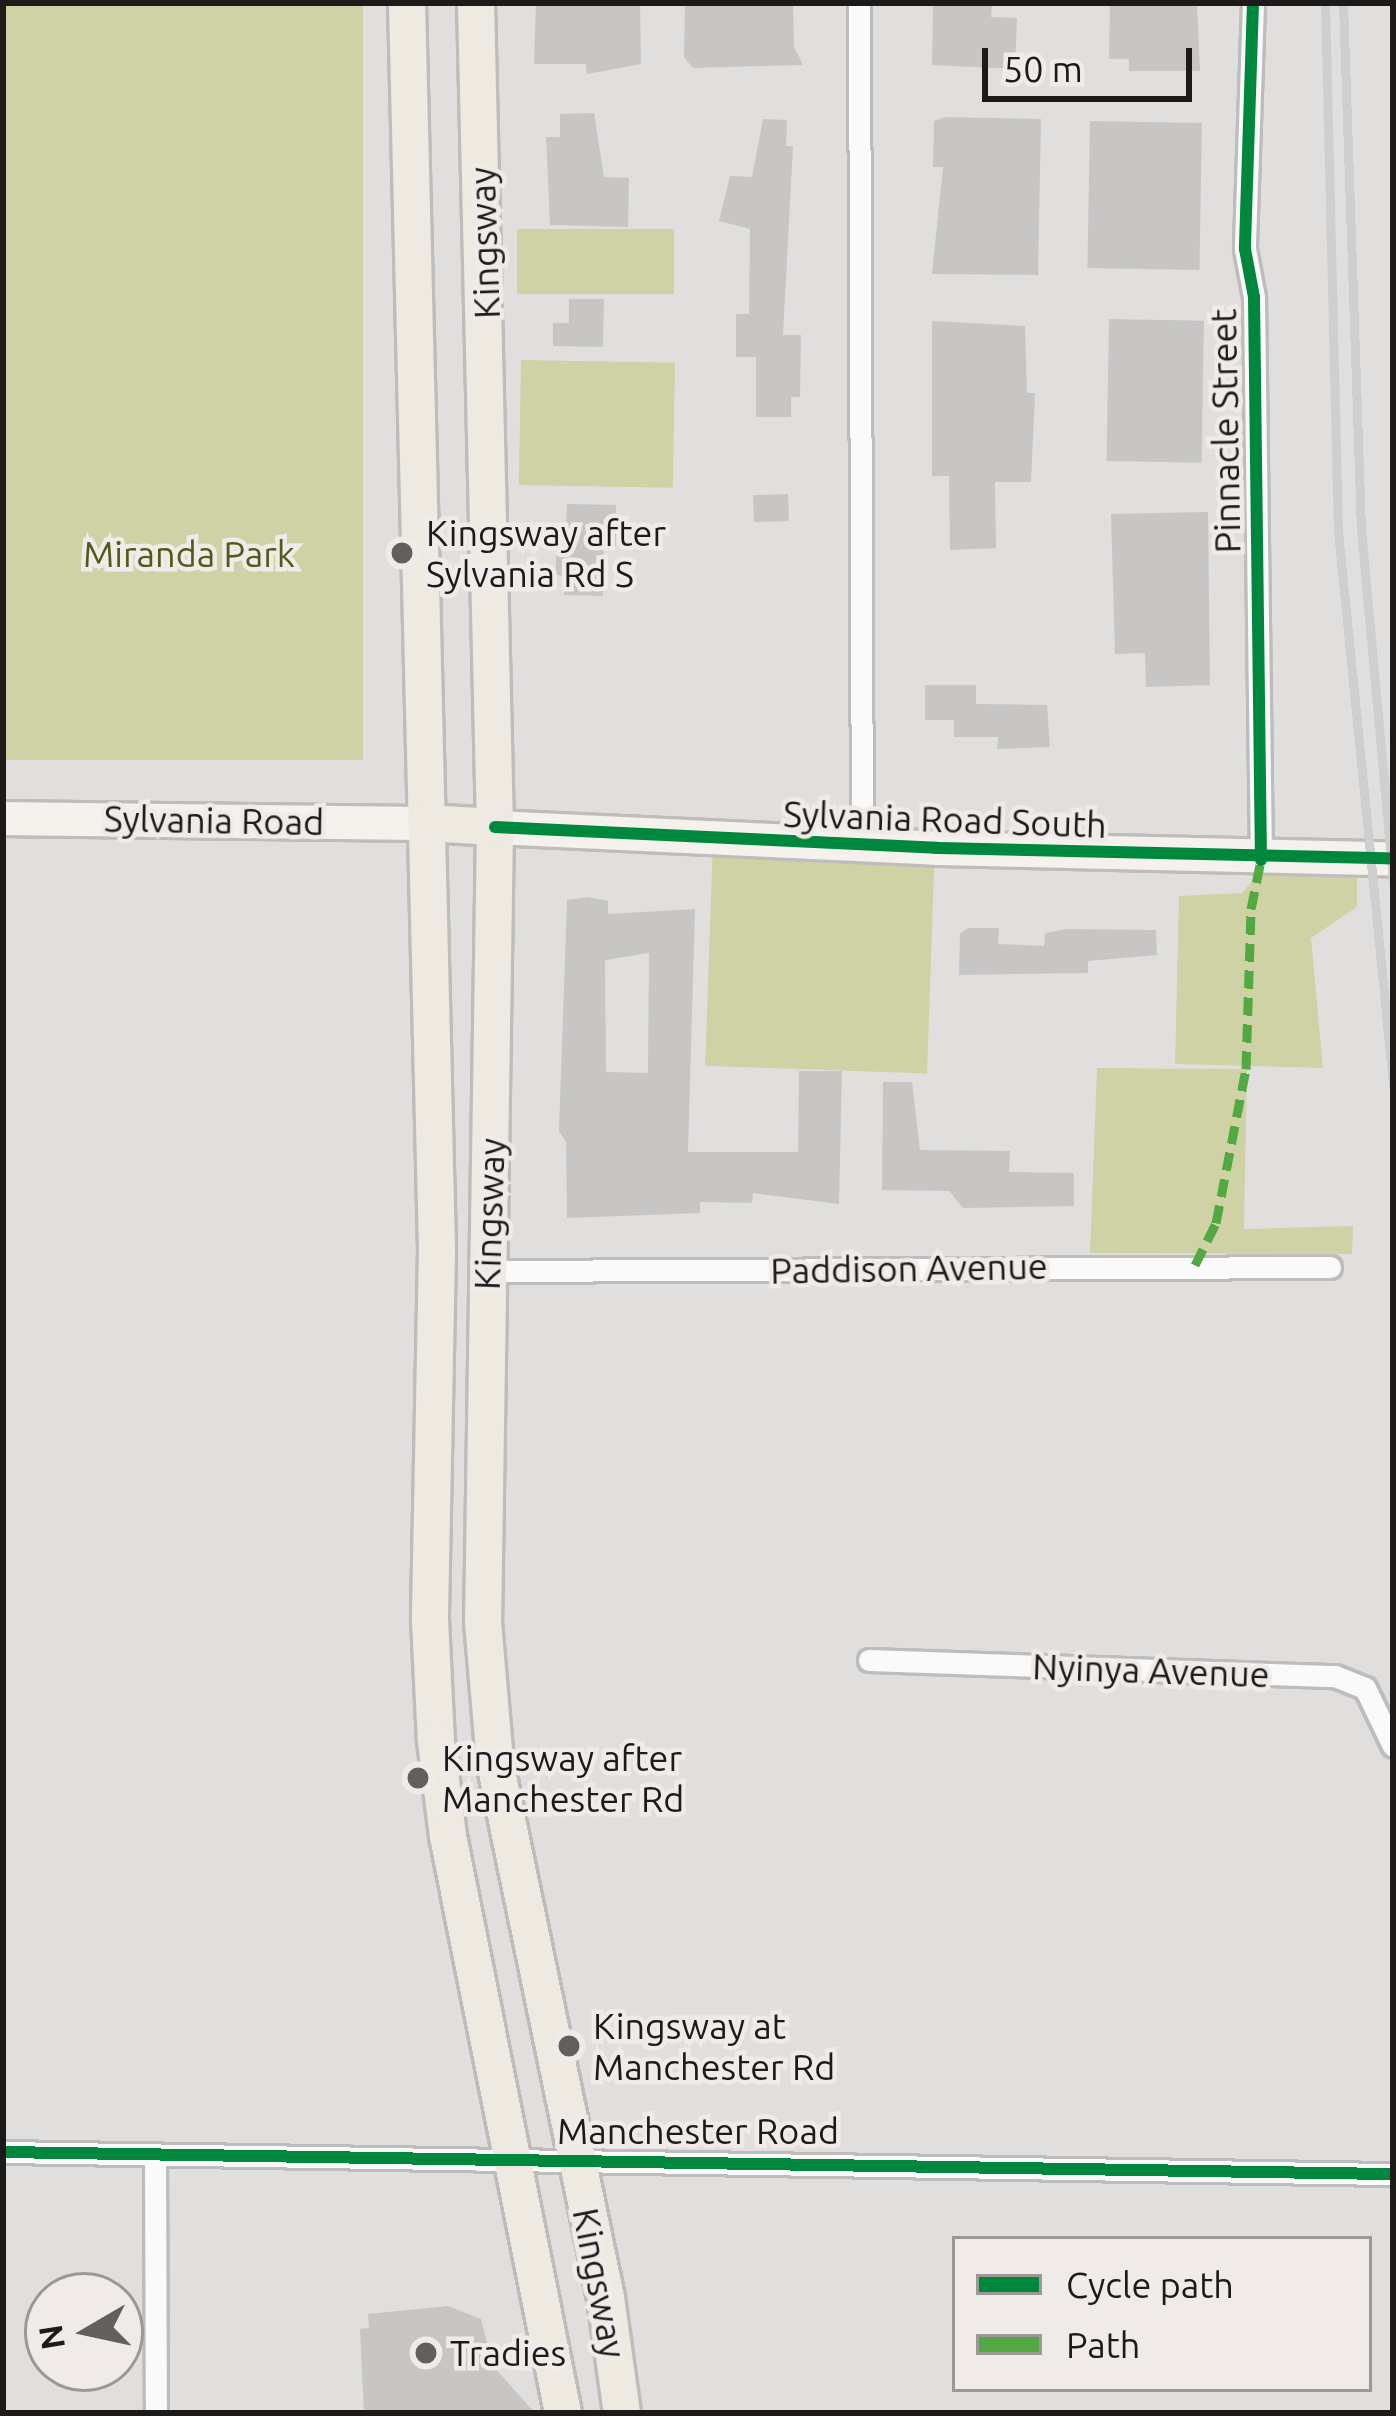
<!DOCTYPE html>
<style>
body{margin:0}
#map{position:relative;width:1396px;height:2416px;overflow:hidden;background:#e1dfdd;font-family:Ubuntu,sans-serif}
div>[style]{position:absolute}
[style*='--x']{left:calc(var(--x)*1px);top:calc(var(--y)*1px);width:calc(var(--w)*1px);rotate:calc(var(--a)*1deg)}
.green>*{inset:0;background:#ced2a5;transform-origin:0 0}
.building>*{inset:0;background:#c7c6c5;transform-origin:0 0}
.roads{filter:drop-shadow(3px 0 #bfbdbc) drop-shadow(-3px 0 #bfbdbc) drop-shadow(0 3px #bfbdbc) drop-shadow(0 -3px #bfbdbc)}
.street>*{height:21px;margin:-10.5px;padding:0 10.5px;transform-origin:10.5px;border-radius:10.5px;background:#fafafa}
.secondary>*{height:33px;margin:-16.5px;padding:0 16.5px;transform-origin:16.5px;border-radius:16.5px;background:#f5f2ed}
.primary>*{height:36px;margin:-18px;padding:0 18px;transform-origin:18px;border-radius:18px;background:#eee9e1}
.rail>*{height:9px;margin:-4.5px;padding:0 4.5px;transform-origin:4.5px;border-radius:4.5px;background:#cfcfcf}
.quiet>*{height:9px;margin-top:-4.5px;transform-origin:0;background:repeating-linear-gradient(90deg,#52a942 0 18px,transparent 0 27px)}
.cycleway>*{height:12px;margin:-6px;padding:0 6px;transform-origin:6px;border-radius:6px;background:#00873e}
.dots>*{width:33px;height:33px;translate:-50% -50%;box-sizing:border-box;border:6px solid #f0ebe9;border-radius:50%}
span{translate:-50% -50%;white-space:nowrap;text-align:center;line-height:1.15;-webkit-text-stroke:9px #f0ebe9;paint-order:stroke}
.street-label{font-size:36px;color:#1d1b1a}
.poi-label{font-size:36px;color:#1d1b1a}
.left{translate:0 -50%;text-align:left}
.park-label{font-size:36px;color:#54591a}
.frame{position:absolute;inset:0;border:6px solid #1d1b1a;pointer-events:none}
.legend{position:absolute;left:952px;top:2236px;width:420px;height:156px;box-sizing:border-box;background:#f0ebe9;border:3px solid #9c9896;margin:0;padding:15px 21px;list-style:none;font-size:36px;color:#1d1b1a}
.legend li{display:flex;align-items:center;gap:24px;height:60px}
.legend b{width:60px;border:3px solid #9c9896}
.north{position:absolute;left:24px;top:2272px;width:120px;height:120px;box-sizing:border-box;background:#f0ebe9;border:3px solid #9c9896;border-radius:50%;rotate:261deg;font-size:33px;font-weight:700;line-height:48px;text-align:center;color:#1d1b1a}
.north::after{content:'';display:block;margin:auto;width:42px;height:54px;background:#62605e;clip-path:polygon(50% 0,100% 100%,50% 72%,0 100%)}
.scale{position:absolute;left:982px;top:48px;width:210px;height:54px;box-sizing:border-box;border:6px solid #1d1b1a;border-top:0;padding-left:15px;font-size:36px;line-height:42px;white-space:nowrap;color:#1d1b1a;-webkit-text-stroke:9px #f0ebe9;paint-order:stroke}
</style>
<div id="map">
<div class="green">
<div style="left:3px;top:3px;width:360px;height:757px"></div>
<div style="left:517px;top:229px;width:157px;height:65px"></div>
<div style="left:521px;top:360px;width:154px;height:125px;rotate:1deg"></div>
<div style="left:713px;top:840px;width:222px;height:226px;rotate:2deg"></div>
<div style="clip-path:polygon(1357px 862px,1357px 907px,1311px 938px,1323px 1068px,1175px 1064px,1179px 896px,1242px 893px,1265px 866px)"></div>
<div style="clip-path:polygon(1097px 1068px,1247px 1069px,1244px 1229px,1353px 1226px,1352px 1254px,1090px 1253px)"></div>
</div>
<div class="building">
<div style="clip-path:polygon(536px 3px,640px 3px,641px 64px,587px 74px,586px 64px,534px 64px)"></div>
<div style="clip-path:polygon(685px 3px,793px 3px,794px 47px,803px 65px,693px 68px,684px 57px)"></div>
<div style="clip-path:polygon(933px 3px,992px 3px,991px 17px,1017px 18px,1015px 69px,932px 65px)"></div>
<div style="clip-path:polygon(1110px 3px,1197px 3px,1200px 71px,1129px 71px,1129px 59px,1109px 59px)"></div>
<div style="clip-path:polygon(594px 113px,604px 177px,629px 178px,628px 227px,550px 225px,546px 137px,560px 137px,560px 114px)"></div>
<div style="clip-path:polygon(945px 117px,1041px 119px,1038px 275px,932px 274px,943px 167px,933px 167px,934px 121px)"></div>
<div style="clip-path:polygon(763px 119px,787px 120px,786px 146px,793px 146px,783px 335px,801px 335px,800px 397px,791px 397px,791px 417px,756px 417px,756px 357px,736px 357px,736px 314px,749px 314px,750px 229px,719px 221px,730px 176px,752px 177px)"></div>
<div style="left:1090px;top:121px;width:112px;height:147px;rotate:1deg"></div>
<div style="clip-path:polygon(569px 299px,604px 299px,603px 347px,553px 346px,553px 323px,569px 323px)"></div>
<div style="left:1109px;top:319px;width:95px;height:142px;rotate:1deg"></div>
<div style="clip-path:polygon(932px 321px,1025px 326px,1027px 393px,1035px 393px,1031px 482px,995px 482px,996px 548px,950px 550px,949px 476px,932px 476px)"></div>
<div style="left:788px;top:494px;width:27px;height:35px;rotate:88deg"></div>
<div style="clip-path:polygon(567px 504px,616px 505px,616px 546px,604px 546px,603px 596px,564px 595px,565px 576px,556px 575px,556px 526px,566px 526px)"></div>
<div style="clip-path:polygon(1208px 512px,1210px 685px,1146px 687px,1145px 653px,1115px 654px,1111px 514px)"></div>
<div style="clip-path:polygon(925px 685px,976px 685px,976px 704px,1047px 705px,1050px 747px,997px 749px,998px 737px,954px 737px,954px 720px,925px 720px)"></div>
<div style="clip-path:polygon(evenodd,588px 897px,608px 901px,608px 914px,695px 909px,688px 1152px,798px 1152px,799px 1071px,842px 1071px,839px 1204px,753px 1193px,752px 1203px,700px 1202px,700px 1213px,567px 1218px,566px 1142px,559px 1131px,567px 900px,588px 897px,649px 953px,648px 1073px,606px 1072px,605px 960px,649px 953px)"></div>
<div style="clip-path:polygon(968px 928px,999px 928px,998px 944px,1044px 946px,1045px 933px,1067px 929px,1156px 930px,1157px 955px,1088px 961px,1088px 973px,959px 975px,960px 934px)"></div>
<div style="clip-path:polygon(883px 1082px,912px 1082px,920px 1150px,1010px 1151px,1009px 1172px,1074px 1173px,1074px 1206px,963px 1208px,949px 1191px,882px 1190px)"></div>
<div style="clip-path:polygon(448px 2306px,481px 2319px,493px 2366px,535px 2413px,364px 2413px,360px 2329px,369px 2328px,368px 2314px)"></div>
</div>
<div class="roads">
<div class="street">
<div style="--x:859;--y:3;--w:843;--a:89.8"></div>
<div style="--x:1253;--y:3;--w:246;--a:91.9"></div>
<div style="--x:1245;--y:249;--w:49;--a:79.4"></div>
<div style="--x:1254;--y:297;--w:563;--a:89.29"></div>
<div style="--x:487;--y:1271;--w:843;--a:-0.27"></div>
<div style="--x:869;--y:1660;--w:466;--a:2"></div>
<div style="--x:1335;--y:1676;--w:32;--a:22"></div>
<div style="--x:1365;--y:1688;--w:64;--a:64.2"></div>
<div style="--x:3;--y:2152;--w:1390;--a:0.91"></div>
<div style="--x:155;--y:2154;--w:259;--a:89.8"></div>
</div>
<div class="secondary">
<div style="--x:3;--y:818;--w:423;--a:0.7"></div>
<div style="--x:495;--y:827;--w:441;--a:2.7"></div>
<div style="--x:935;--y:848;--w:458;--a:1.3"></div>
</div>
<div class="primary">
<div style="--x:407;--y:3;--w:1247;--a:88.62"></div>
<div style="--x:437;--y:1250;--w:370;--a:91.1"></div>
<div style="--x:430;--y:1620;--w:121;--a:87.2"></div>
<div style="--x:436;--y:1741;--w:96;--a:82.8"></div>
<div style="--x:448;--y:1836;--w:588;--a:78.73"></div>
<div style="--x:476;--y:3;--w:824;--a:88.68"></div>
<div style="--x:495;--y:827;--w:795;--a:90.86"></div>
<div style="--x:483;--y:1622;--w:141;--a:85.1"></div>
<div style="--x:495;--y:1762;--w:547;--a:78.3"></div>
<div style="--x:606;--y:2298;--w:116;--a:82.1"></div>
<div style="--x:426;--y:823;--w:69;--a:3.3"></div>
</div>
</div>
<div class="rail">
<div style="--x:1325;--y:3;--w:528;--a:88.59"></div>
<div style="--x:1338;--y:531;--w:556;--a:84.32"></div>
<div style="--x:1343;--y:3;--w:526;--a:88.04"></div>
<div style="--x:1361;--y:529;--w:355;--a:84.8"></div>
</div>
<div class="quiet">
<div style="--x:1195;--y:1265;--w:47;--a:-63.4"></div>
<div style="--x:1216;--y:1223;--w:157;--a:-79"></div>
<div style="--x:1246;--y:1069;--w:160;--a:-88.2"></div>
<div style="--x:1251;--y:909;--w:50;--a:-78.5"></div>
</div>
<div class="cycleway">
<div style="--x:1253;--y:3;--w:246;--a:91.9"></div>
<div style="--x:1245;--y:249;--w:49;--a:79.4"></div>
<div style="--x:1254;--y:297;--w:563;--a:89.29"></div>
<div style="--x:495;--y:827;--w:441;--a:2.7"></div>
<div style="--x:935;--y:848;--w:458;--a:1.3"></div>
<div style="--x:3;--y:2152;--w:1390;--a:0.91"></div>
</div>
<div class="dots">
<div style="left:402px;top:553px;background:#62605e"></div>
<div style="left:418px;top:1778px;background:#62605e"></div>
<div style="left:569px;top:2046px;background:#62605e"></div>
<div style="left:426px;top:2353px;background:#62605e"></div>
</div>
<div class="street-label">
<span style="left:484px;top:243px;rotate:-92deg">Kingsway</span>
<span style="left:1225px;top:431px;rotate:-91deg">Pinnacle Street</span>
<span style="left:945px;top:819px;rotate:2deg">Sylvania Road South</span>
<span style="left:214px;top:820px;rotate:1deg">Sylvania Road</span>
<span style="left:489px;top:1214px;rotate:-88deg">Kingsway</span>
<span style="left:909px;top:1268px;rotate:-1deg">Paddison Avenue</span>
<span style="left:1151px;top:1670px;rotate:2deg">Nyinya Avenue</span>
<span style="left:698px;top:2131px">Manchester Road</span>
<span style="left:600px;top:2283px;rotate:79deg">Kingsway</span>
</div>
<div class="poi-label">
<span class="left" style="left:426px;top:553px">Kingsway after<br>Sylvania Rd S</span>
<span class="left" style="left:442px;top:1778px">Kingsway after<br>Manchester Rd</span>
<span class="left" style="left:593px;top:2046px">Kingsway at<br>Manchester Rd</span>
<span class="left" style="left:450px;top:2353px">Tradies</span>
</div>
<div class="park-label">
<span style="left:189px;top:554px">Miranda Park</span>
</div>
<div class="frame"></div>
<ul class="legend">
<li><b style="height:15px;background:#00873e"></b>Cycle path</li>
<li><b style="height:15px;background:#52a942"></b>Path</li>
</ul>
<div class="north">N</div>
<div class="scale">50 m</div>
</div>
